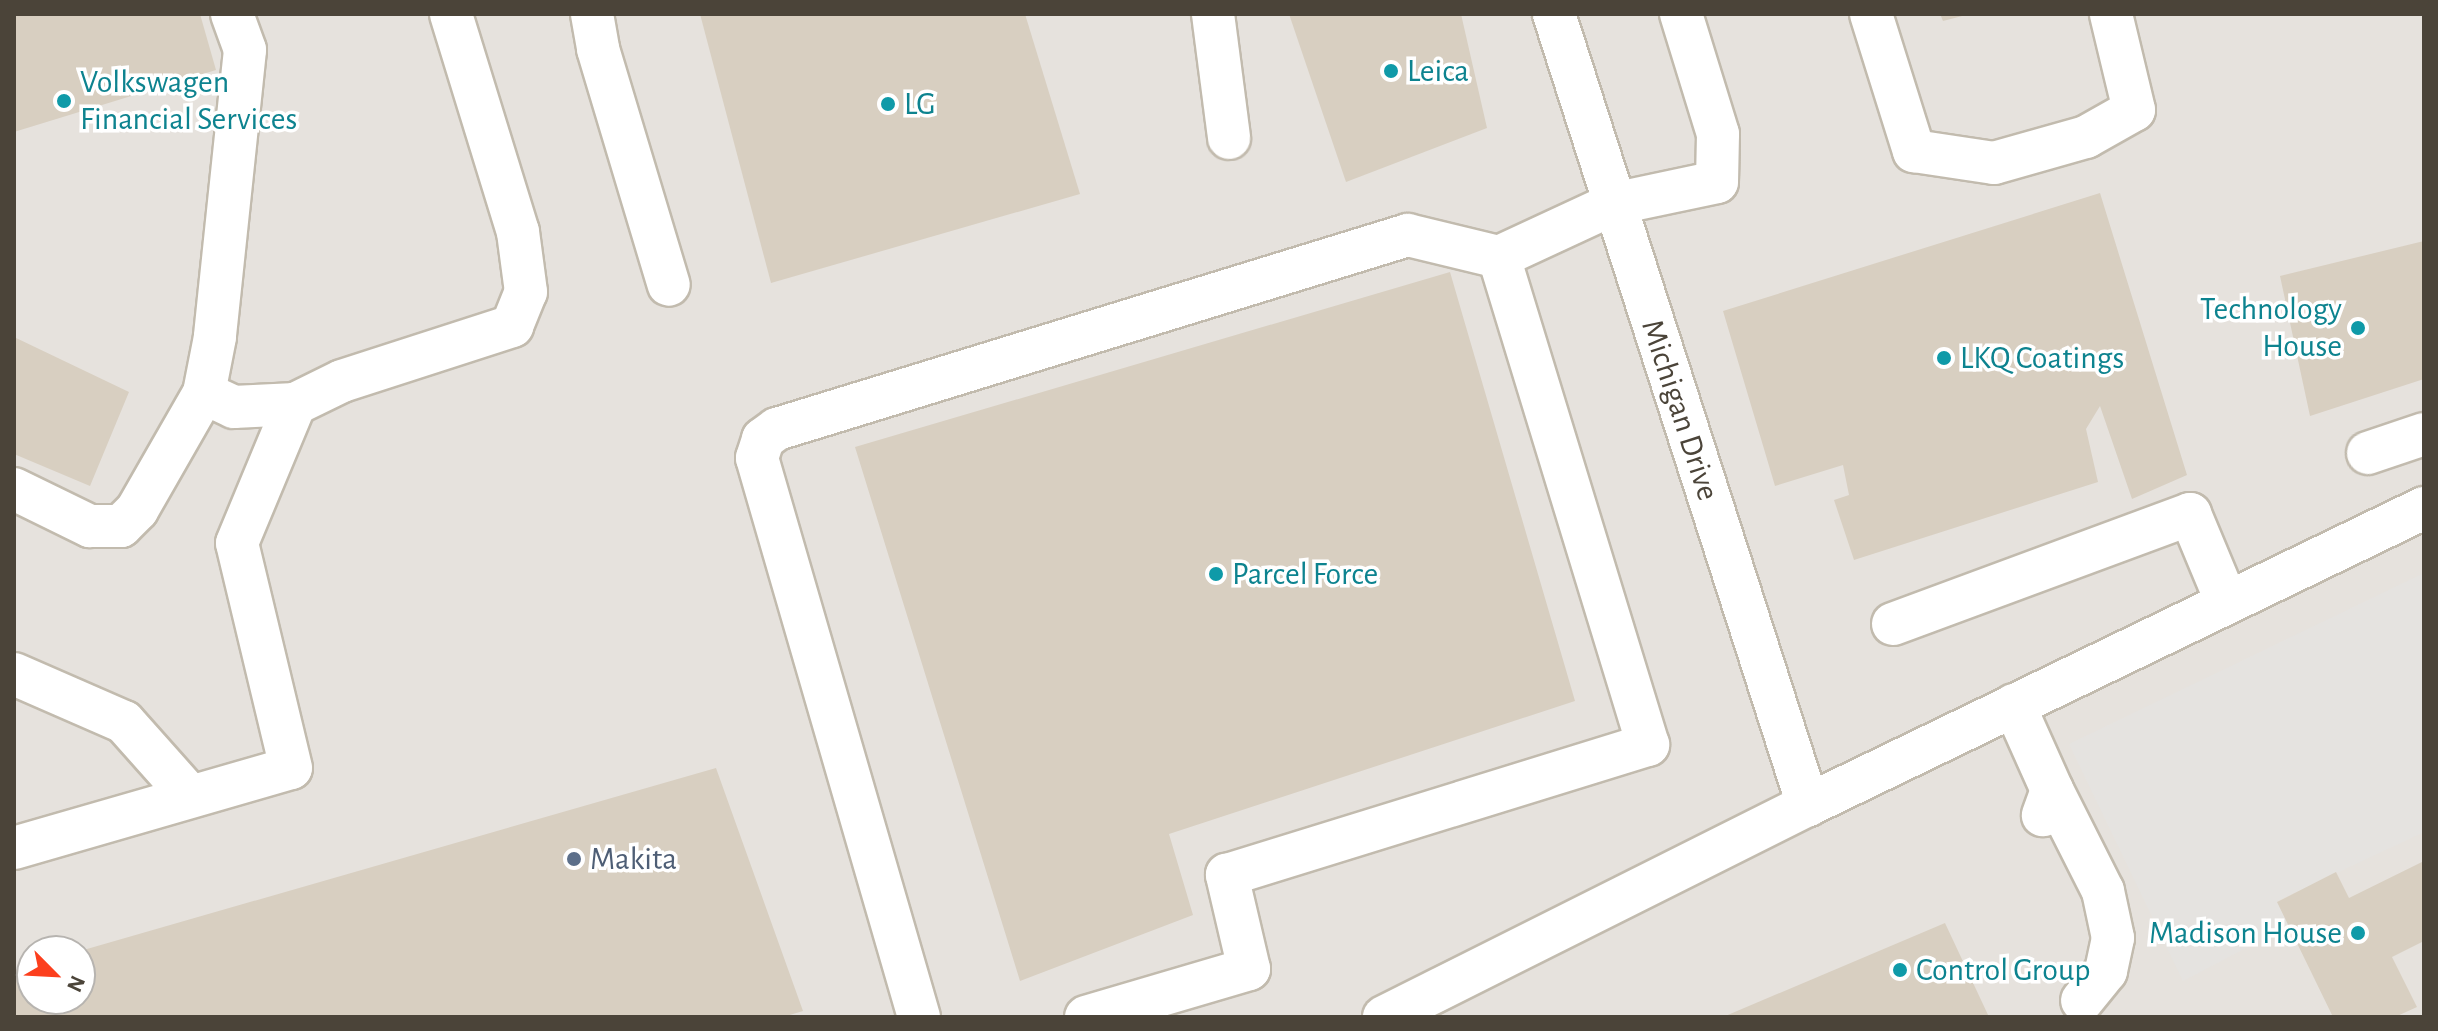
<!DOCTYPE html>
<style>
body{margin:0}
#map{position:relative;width:2438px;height:1031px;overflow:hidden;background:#f6f3ec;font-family:"Alegreya Sans",sans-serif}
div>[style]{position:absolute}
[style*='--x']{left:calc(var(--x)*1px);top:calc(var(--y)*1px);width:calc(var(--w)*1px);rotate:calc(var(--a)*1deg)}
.industrial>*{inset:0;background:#e6e2dd}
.parking>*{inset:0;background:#e5e3e0}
.building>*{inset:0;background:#d8cfc1}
.roads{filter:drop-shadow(2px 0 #c2bbae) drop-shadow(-2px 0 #c2bbae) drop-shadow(0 2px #c2bbae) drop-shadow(0 -2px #c2bbae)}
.minor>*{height:42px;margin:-21px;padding:0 21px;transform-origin:21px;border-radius:21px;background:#fff}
.dots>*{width:22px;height:22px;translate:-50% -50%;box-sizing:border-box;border:4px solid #fff;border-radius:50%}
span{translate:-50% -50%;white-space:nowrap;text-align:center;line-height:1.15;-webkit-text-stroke:7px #fff;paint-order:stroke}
.culture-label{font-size:32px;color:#0d838f}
.left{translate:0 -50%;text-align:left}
.right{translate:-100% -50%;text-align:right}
.street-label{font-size:32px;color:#4b4439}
.service-label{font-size:32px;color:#4e5e75}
.frame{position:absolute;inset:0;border:16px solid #4b4439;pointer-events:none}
.north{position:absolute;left:16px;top:935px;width:80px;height:80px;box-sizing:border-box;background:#fff;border:2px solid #b7b4b0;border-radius:50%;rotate:114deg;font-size:22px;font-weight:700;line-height:32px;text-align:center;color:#4b4439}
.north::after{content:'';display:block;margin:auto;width:28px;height:36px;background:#fc3f1d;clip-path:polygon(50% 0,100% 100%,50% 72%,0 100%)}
</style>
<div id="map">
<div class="industrial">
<div style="clip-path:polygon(evenodd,14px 14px,2424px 14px,2424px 1017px,14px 1017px,14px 14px,32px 951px,80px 951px,80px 999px,32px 999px,32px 951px)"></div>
</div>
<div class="parking">
<div style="clip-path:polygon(2424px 573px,2424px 832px,2277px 901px,2288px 926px,2183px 981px,2069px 744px)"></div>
</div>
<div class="building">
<div style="clip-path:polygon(14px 14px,200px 14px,216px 70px,14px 132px)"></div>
<div style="clip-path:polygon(700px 14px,1025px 14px,1080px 194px,771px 283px)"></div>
<div style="clip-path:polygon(1289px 14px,1461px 14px,1487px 128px,1346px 182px)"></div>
<div style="clip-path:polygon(1940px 14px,1966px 14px,1966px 15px,1943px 21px)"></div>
<div style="clip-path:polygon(2100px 193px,2187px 475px,2132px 499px,2100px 406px,2086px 429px,2098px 482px,1854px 560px,1834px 500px,1849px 495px,1843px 465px,1775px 486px,1723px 311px)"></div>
<div style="clip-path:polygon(2424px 241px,2424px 379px,2310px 416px,2280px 276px)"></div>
<div style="clip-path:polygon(1450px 272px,1575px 701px,1169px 834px,1193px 915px,1020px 981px,855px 447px)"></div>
<div style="clip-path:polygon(14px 337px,129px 392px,90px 486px,14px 454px)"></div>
<div style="clip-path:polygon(716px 768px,803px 1011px,783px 1017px,14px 1017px,14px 970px,32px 965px,32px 999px,80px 999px,80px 951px)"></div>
<div style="clip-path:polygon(2424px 861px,2424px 941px,2392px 957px,2417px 1007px,2395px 1017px,2333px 1017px,2277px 902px,2336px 872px,2349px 898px)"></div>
<div style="clip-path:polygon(1945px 923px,1989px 1017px,1723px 1017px)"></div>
</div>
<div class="roads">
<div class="minor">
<div style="--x:232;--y:14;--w:38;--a:70"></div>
<div style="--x:245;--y:50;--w:289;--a:96"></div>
<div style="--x:215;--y:337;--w:57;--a:101.1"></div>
<div style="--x:204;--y:393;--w:33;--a:25"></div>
<div style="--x:234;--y:407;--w:61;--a:-2.8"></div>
<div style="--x:592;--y:14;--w:36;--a:80"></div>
<div style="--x:598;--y:49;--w:246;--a:73.3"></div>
<div style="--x:1213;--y:14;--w:125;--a:82.6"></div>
<div style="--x:1554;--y:14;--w:831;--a:72.2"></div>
<div style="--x:1871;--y:14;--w:144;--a:72.6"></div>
<div style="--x:1914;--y:151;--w:81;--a:8.5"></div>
<div style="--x:1994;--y:163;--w:96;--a:-15.8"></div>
<div style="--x:2086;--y:137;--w:55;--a:-29.4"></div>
<div style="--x:2134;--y:110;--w:99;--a:-103.5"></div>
<div style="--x:2368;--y:453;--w:59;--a:-18.7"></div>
<div style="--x:14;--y:489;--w:85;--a:26"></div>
<div style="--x:90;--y:526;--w:31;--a:0"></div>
<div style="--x:121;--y:526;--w:23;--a:-45"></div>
<div style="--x:137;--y:510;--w:135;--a:-60.2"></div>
<div style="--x:1893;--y:624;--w:317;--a:-20.3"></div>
<div style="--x:2190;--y:514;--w:96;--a:67.4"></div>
<div style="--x:14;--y:674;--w:120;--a:23.6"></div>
<div style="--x:124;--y:722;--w:99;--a:48.3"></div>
<div style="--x:2014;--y:705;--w:93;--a:65.9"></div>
<div style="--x:2052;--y:790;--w:27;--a:110"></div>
<div style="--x:2052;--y:790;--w:113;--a:63.2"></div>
<div style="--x:2103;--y:891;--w:48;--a:78"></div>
<div style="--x:2113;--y:938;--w:34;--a:102"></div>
<div style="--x:2106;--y:971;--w:38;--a:129"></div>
<div style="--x:14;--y:848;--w:288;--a:-16.1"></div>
<div style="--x:291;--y:768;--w:231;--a:-103.5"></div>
<div style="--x:237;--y:543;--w:151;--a:-67.4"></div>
<div style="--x:295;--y:404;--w:52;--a:-26.1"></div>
<div style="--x:342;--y:381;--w:179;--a:-17.9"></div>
<div style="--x:512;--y:326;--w:37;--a:-68"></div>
<div style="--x:526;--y:292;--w:61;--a:-97.6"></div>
<div style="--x:518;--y:232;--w:228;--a:-107.1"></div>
<div style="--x:919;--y:1017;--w:582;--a:-106.16"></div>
<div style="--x:757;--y:458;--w:20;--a:-72"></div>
<div style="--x:763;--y:439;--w:17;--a:-36"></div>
<div style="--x:777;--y:429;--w:660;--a:-17.09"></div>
<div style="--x:1408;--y:235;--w:94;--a:13.6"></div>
<div style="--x:1086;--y:1017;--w:170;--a:-16.4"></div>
<div style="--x:1249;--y:969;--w:97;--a:-103.2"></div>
<div style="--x:1227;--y:875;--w:441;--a:-17.2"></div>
<div style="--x:1648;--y:745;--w:510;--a:-106.98"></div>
<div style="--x:1499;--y:257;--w:126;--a:-24.9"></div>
<div style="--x:1613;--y:204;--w:106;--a:-11.9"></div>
<div style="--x:1717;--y:182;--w:48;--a:-88.8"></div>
<div style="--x:1718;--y:134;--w:126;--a:-107.1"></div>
<div style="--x:1384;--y:1017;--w:474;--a:-26.6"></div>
<div style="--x:1808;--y:805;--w:684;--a:-25.74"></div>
</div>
</div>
<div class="dots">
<div style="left:1391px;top:71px;background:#0f9aa8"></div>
<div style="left:64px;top:101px;background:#0f9aa8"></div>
<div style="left:888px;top:104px;background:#0f9aa8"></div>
<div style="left:2358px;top:328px;background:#0f9aa8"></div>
<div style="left:1944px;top:358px;background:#0f9aa8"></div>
<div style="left:1216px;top:574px;background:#0f9aa8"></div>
<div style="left:574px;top:859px;background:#5c6f8a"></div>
<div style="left:2358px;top:933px;background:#0f9aa8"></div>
<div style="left:1900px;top:970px;background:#0f9aa8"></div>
</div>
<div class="culture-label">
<span class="left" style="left:1407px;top:71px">Leica</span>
<span class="left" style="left:80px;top:101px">Volkswagen<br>Financial Services</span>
<span class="left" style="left:904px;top:104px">LG</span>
<span class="right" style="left:2342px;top:328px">Technology<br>House</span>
<span class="left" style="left:1960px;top:358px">LKQ Coatings</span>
<span class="left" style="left:1232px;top:574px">Parcel Force</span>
<span class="right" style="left:2342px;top:933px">Madison House</span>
<span class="left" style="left:1916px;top:970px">Control Group</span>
</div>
<div class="street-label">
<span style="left:1680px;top:410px;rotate:72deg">Michigan Drive</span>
</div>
<div class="service-label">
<span class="left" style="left:590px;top:859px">Makita</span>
</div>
<div class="frame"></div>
<div class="north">N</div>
</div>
